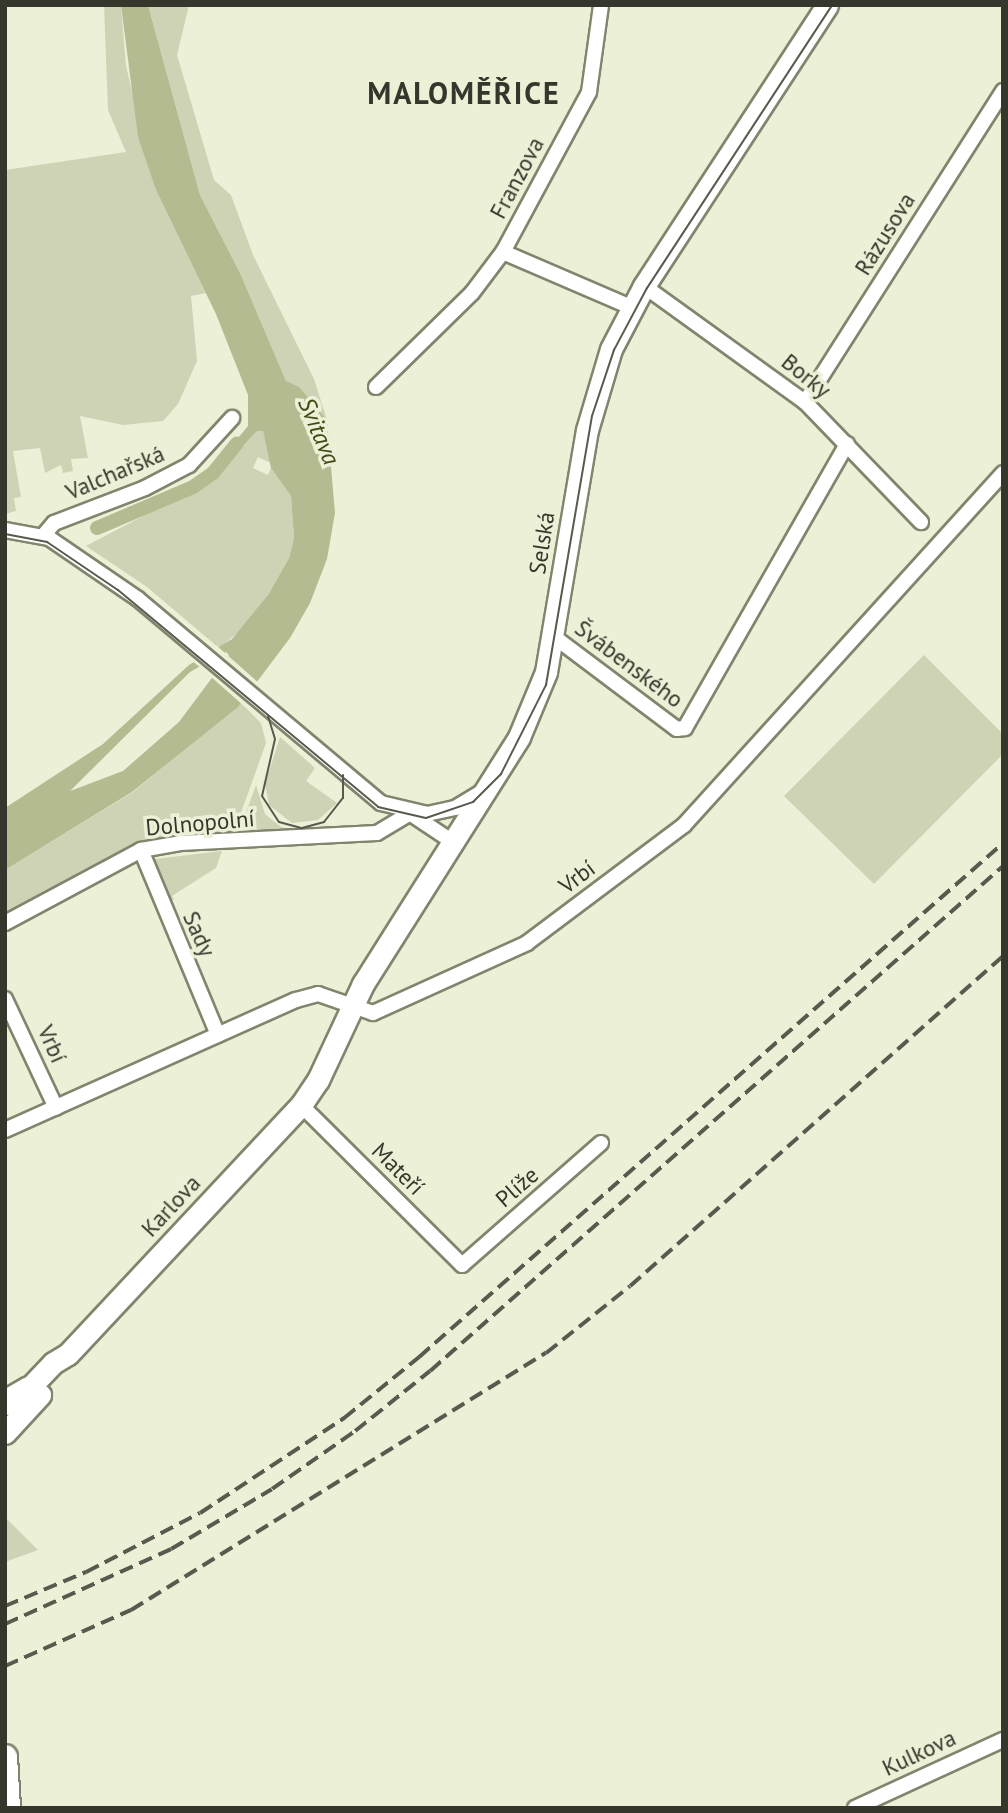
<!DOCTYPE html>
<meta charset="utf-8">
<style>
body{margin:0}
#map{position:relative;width:1008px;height:1813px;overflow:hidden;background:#ecf0d6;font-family:"PT Sans",sans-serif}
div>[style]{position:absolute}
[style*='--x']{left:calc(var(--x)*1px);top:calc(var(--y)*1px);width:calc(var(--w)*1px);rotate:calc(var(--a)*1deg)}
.green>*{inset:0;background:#ced3b6}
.water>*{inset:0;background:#b5bb90}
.pier>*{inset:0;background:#ecf0d6}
.canal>*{height:14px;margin:-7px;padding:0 7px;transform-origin:7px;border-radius:7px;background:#b5bb90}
.roads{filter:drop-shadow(2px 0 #81856d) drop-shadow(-2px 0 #81856d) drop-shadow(0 2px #81856d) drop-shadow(0 -2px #81856d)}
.minor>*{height:14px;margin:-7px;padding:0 7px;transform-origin:7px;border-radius:7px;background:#fff}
.secondary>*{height:21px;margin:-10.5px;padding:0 10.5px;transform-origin:10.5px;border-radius:10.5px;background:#fff}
.trunk>*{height:24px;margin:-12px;padding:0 12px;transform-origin:12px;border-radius:12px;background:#fff}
.tram>*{height:2px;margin:-1px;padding:0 1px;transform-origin:1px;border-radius:1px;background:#585a4d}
.rail>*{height:3.5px;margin-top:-1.75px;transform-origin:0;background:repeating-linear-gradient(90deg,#585a4d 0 14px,transparent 0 21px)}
span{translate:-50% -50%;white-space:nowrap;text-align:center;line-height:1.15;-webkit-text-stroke:7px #ecf0d6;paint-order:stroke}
.street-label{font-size:23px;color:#35362c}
.water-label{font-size:24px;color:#434815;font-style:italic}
.district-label{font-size:30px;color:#35362c;font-weight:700;letter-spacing:2px}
.frame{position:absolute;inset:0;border:7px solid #35362c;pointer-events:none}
</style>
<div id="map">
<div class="green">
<div style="clip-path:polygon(104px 5px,121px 5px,126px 66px,156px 190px,206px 293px,191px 296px,197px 361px,178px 404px,163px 421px,123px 425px,80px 416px,88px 458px,71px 459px,73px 471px,63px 473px,61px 465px,45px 473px,40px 448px,13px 451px,21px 497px,14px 498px,16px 511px,5px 514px,5px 170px,126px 152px,108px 110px)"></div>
<div style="clip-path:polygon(148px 5px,189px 5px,177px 55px,214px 180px,231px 195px,253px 255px,314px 379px,327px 420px,286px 381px,240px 273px,200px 195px)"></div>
<div style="clip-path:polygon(257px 431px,263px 431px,271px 463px,258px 457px,253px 468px,268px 475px,271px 468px,291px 496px,294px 538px,289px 558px,268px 595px,241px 630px,219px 648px,147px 587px,86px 546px,217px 477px,234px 451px)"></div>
<div style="clip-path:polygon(924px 655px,1003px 734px,1003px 754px,874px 884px,784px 796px)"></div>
<div style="clip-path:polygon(241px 703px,261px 723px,266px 743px,233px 835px,168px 838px,140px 844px,5px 917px,5px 870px,133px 792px)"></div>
<div style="clip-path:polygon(280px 737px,315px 768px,306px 781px,337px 803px,318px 820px,292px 823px,269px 805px,265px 784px)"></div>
<div style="clip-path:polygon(256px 785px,265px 814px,281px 827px,298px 832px,238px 834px)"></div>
<div style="clip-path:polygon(222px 851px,216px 868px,172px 896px,174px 900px,166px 899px,152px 853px,155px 859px)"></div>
<div style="clip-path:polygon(5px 1517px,38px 1550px,5px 1562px)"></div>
</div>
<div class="water">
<div style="clip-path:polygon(evenodd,121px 5px,148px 5px,200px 195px,240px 273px,286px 381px,299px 387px,327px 420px,335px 513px,327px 559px,310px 603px,290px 638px,238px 707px,132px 792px,5px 870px,5px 808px,103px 744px,189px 665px,232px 639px,268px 595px,289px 558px,294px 538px,291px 496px,271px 468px,263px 431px,257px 431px,230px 459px,224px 455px,248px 426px,248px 395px,216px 314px,156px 190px,138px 137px,121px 5px,226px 652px,229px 655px,179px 722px,123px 771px,70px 791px,190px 672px,226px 652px)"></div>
</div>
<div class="pier">
<div style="clip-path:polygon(216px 645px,261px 685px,244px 706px,210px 676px,223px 657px,202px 669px,191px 660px)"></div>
</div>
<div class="canal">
<div style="--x:97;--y:528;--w:104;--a:-23.1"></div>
<div style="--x:193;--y:487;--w:24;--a:-35"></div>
<div style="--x:213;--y:473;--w:38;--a:-51"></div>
</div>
<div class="roads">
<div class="minor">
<div style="--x:503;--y:252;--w:139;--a:23.3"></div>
<div style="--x:644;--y:286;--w:198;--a:35.8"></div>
<div style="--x:805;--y:402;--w:167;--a:46"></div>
<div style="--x:376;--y:387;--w:134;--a:-44.4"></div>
<div style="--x:472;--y:293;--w:51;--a:-52.9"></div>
<div style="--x:503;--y:252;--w:182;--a:-61.7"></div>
<div style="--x:589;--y:92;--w:88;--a:-82.1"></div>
<div style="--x:805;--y:402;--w:369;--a:-57.5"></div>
<div style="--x:5;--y:530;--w:45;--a:10.3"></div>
<div style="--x:49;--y:538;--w:108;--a:34.4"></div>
<div style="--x:138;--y:599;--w:317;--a:40"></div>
<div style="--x:381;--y:803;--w:47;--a:13.4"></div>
<div style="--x:427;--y:814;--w:29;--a:-12"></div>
<div style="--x:455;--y:808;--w:29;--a:-31"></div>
<div style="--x:43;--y:536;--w:17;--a:-50"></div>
<div style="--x:54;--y:523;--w:97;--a:-21"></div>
<div style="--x:145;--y:488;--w:50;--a:-27.6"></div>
<div style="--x:189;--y:465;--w:64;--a:-47.5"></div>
<div style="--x:553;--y:636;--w:155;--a:36.9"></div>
<div style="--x:677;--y:729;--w:8;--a:-7"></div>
<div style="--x:685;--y:728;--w:327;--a:-60.3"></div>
<div style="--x:411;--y:814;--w:50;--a:33.7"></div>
<div style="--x:141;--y:850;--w:200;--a:67.4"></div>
<div style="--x:5;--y:923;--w:154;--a:-28.2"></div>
<div style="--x:141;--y:850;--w:40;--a:-10"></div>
<div style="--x:180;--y:843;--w:197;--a:-2.9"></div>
<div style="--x:377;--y:833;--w:39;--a:-31"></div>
<div style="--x:5;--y:999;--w:120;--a:64.9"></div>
<div style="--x:301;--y:1105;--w:227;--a:44.8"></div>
<div style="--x:462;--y:1265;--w:185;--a:-41.3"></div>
<div style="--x:5;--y:1130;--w:319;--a:-24.1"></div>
<div style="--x:296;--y:1000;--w:23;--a:-15"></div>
<div style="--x:318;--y:994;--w:58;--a:19.1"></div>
<div style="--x:373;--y:1013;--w:169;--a:-24.4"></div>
<div style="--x:527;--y:943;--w:196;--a:-36.9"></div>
<div style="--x:684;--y:825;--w:475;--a:-47.8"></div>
<div style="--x:855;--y:1808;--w:163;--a:-24.7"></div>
</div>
<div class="secondary">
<div style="--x:17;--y:1401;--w:52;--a:-46.5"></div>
<div style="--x:53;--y:1363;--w:17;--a:-31"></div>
<div style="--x:68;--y:1354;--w:341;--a:-46.9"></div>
<div style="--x:301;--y:1105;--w:30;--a:-56"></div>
<div style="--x:318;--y:1080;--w:106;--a:-64.9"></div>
<div style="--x:363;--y:984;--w:292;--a:-57.7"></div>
<div style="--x:519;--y:737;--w:70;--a:-67.4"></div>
<div style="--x:546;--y:672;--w:245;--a:-80.4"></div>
<div style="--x:587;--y:430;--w:84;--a:-73.5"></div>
<div style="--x:611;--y:349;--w:71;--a:-62.4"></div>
<div style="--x:644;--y:286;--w:335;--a:-56.9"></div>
<div style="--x:5;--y:1433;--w:52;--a:-47.4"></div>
</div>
<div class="trunk">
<div style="--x:5;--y:1403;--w:28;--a:-30"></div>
<div style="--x:5;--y:1757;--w:51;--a:86.6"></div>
</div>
</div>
<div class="tram">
<div style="--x:5;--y:534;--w:43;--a:10.8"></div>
<div style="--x:47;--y:542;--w:86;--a:34.1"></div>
<div style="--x:118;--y:590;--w:339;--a:39.8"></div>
<div style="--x:378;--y:807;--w:49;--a:12.9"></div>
<div style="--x:426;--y:818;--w:50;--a:-18.8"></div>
<div style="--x:473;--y:802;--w:40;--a:-45"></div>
<div style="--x:501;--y:774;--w:100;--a:-63.2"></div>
<div style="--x:546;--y:685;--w:273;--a:-80.3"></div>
<div style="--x:592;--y:416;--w:70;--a:-71.6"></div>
<div style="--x:614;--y:350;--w:70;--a:-62"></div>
<div style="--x:647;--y:288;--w:338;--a:-56.8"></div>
<div style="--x:268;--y:716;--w:24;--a:73"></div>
<div style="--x:275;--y:739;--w:58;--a:102.8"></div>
<div style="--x:262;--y:796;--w:31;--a:57"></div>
<div style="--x:279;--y:822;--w:24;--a:15"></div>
<div style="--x:302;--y:828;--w:23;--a:-15"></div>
<div style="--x:324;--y:822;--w:31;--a:-52"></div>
<div style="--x:343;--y:798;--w:23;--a:-90"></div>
</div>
<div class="rail">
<div style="--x:5;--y:1606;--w:88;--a:-22.8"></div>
<div style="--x:86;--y:1572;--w:128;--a:-27.4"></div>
<div style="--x:200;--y:1513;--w:173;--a:-33.4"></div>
<div style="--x:344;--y:1418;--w:97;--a:-39.1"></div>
<div style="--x:419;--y:1357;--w:778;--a:-41.35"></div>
<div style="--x:5;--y:1624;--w:182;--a:-24.3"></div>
<div style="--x:171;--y:1549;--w:117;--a:-30.7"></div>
<div style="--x:272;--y:1489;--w:101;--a:-34.9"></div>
<div style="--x:355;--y:1431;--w:96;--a:-38.7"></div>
<div style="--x:430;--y:1371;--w:764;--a:-41.39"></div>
<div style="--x:5;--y:1666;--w:138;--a:-24"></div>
<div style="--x:131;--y:1610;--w:488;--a:-31.8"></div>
<div style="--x:546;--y:1353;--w:107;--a:-38.6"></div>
<div style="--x:630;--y:1286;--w:498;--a:-41.5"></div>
</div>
<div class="street-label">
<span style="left:517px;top:178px;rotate:-62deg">Franzova</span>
<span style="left:885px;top:234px;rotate:-58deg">Rázusova</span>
<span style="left:806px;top:376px;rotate:39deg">Borky</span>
<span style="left:115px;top:473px;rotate:-23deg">Valchařská</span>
<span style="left:542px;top:543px;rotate:-81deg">Selská</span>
<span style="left:629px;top:664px;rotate:37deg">Švábenského</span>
<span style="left:200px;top:823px;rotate:-5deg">Dolnopolní</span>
<span style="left:577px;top:877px;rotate:-37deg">Vrbí</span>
<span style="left:199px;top:934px;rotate:66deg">Sady</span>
<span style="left:52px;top:1044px;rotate:66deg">Vrbí</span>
<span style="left:398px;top:1169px;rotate:45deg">Mateří</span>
<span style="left:517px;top:1187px;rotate:-41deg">Plíže</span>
<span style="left:171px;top:1206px;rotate:-47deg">Karlova</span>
<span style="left:919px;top:1753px;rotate:-25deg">Kulkova</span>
</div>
<div class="water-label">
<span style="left:319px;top:431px;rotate:67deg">Svitava</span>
</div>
<div class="district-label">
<span style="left:464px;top:93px">MALOMĚŘICE</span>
</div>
<div class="frame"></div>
</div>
